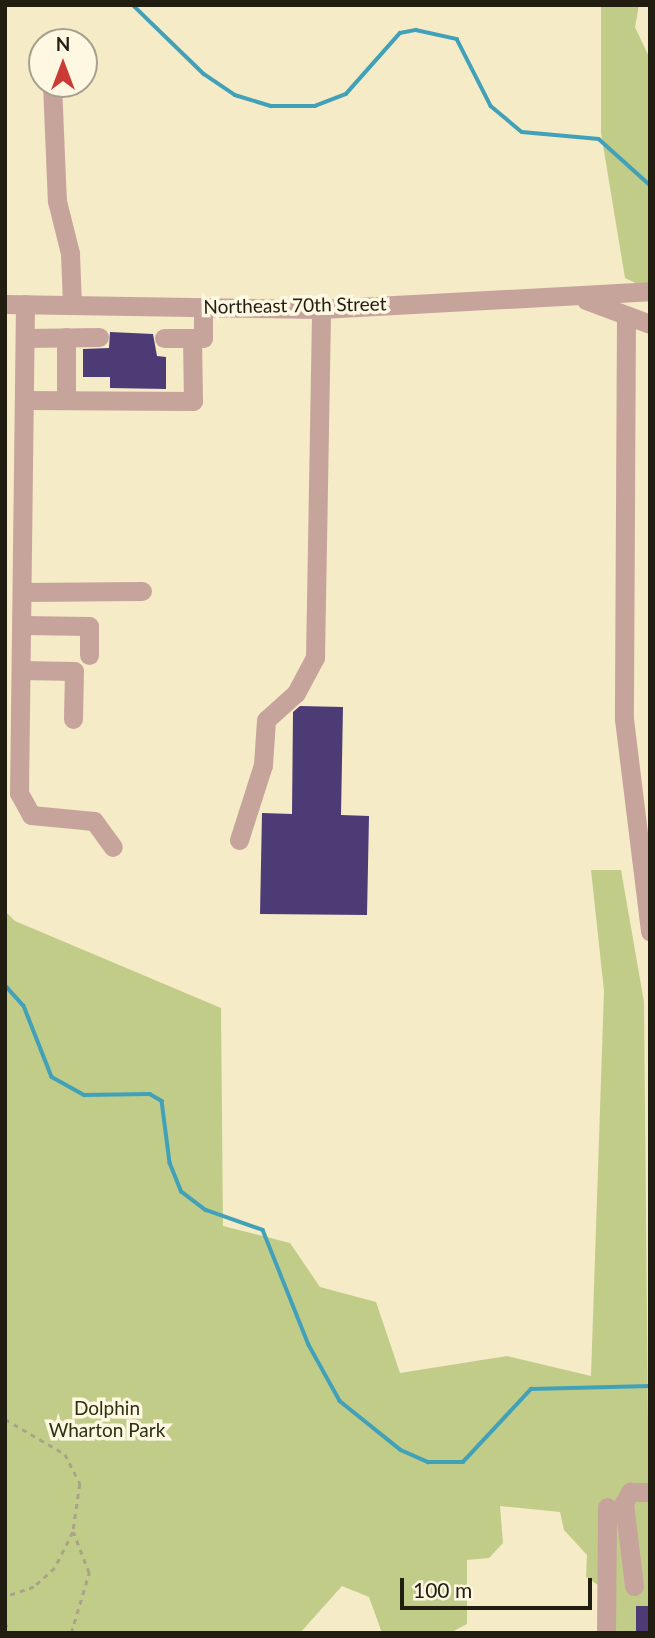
<!DOCTYPE html>
<style>
body{margin:0}
#map{position:relative;width:655px;height:1638px;overflow:hidden;background:#f5ebc7;font-family:Lato,sans-serif}
div>[style]{position:absolute}
[style*='--x']{left:calc(var(--x)*1px);top:calc(var(--y)*1px);width:calc(var(--w)*1px);rotate:calc(var(--a)*1deg)}
.green>*{inset:0;background:#c2cc89}
.stream>*{height:3.5px;margin:-1.75px;padding:0 1.75px;transform-origin:1.75px;border-radius:1.75px;background:#41a1b9}
.building>*{inset:0;background:#4d3b75;transform-origin:0 0}
.path>*{height:2.5px;margin-top:-1.25px;transform-origin:0;background:repeating-linear-gradient(90deg,#aba387 0 5px,transparent 0 10px)}
.minor>*{height:19px;margin:-9.5px;padding:0 9.5px;transform-origin:9.5px;border-radius:9.5px;background:#c6a49b}
span{translate:-50% -50%;white-space:nowrap;text-align:center;line-height:1.15;-webkit-text-stroke:7px #fef8e2;paint-order:stroke}
.street-label{font-size:19px;color:#211d10}
.park-label{font-size:19px;color:#2d3011}
.frame{position:absolute;inset:0;border:7px solid #211d10;pointer-events:none}
.north{position:absolute;left:28px;top:28px;width:70px;height:70px;box-sizing:border-box;background:#fef8e2;border:2px solid #a6a08e;border-radius:50%;rotate:0deg;font-size:19px;font-weight:700;line-height:28px;text-align:center;color:#211d10}
.north::after{content:'';display:block;margin:auto;width:24px;height:32px;background:#c93b34;clip-path:polygon(50% 0,100% 100%,50% 72%,0 100%)}
.scale{position:absolute;left:400px;top:1578px;width:192px;height:32px;box-sizing:border-box;border:4px solid #211d10;border-top:0;padding-left:9px;font-size:21px;line-height:24px;white-space:nowrap;color:#211d10;-webkit-text-stroke:5px #fef8e2;paint-order:stroke}
</style>
<div id="map">
<div class="green">
<div style="clip-path:polygon(601px 5px,639px 5px,635px 27px,650px 59px,650px 290px,625px 278px,601px 133px)"></div>
<div style="clip-path:polygon(591px 870px,621px 870px,644px 1002px,650px 1633px,611px 1633px,611px 1594px,586px 1577px,587px 1555px,564px 1530px,560px 1512px,500px 1506px,503px 1543px,489px 1558px,467px 1560px,467px 1624px,450px 1633px,382px 1633px,369px 1597px,342px 1586px,300px 1633px,5px 1633px,5px 911px,15px 921px,221px 1008px,223px 1226px,290px 1243px,320px 1287px,376px 1302px,400px 1373px,507px 1356px,591px 1376px,604px 991px)"></div>
</div>
<div class="stream">
<div style="--x:133;--y:5;--w:99;--a:44.2"></div>
<div style="--x:204;--y:74;--w:37;--a:34"></div>
<div style="--x:235;--y:95;--w:38;--a:17"></div>
<div style="--x:271;--y:106;--w:44;--a:0"></div>
<div style="--x:315;--y:106;--w:33;--a:-21"></div>
<div style="--x:346;--y:94;--w:81;--a:-48.5"></div>
<div style="--x:400;--y:33;--w:16;--a:-11"></div>
<div style="--x:416;--y:30;--w:42;--a:12.4"></div>
<div style="--x:457;--y:39;--w:75;--a:63.1"></div>
<div style="--x:491;--y:106;--w:40;--a:40"></div>
<div style="--x:522;--y:132;--w:77;--a:5.2"></div>
<div style="--x:599;--y:139;--w:69;--a:42"></div>
<div style="--x:5;--y:985;--w:28;--a:48"></div>
<div style="--x:24;--y:1006;--w:76;--a:68.5"></div>
<div style="--x:52;--y:1077;--w:37;--a:29"></div>
<div style="--x:84;--y:1095;--w:66;--a:-0.9"></div>
<div style="--x:150;--y:1094;--w:14;--a:30"></div>
<div style="--x:162;--y:1101;--w:63;--a:82.6"></div>
<div style="--x:170;--y:1163;--w:31;--a:68"></div>
<div style="--x:182;--y:1192;--w:30;--a:37"></div>
<div style="--x:206;--y:1210;--w:60;--a:19.3"></div>
<div style="--x:263;--y:1230;--w:124;--a:68.2"></div>
<div style="--x:309;--y:1345;--w:64;--a:61"></div>
<div style="--x:340;--y:1401;--w:78;--a:38.8"></div>
<div style="--x:401;--y:1450;--w:30;--a:24"></div>
<div style="--x:428;--y:1462;--w:35;--a:0"></div>
<div style="--x:463;--y:1462;--w:100;--a:-47"></div>
<div style="--x:531;--y:1389;--w:119;--a:-1.4"></div>
</div>
<div class="building">
<div style="clip-path:polygon(110px 332px,153px 334px,157px 356px,166px 357px,166px 389px,110px 388px,110px 377px,83px 377px,83px 349px,109px 348px)"></div>
<div style="clip-path:polygon(300px 706px,343px 707px,341px 815px,369px 816px,367px 915px,260px 914px,262px 813px,292px 814px,293px 712px)"></div>
<div style="left:650px;top:1606px;width:25px;height:14px;rotate:90deg"></div>
</div>
<div class="path">
<div style="--x:5;--y:1419;--w:69;--a:30.3"></div>
<div style="--x:65;--y:1454;--w:34;--a:63"></div>
<div style="--x:80;--y:1484;--w:49;--a:98.3"></div>
<div style="--x:73;--y:1532;--w:40;--a:116.6"></div>
<div style="--x:55;--y:1568;--w:28;--a:138"></div>
<div style="--x:34;--y:1587;--w:31;--a:161"></div>
<div style="--x:5;--y:1626;--w:3;--a:0"></div>
<div style="--x:71;--y:1633;--w:63;--a:-73.3"></div>
<div style="--x:89;--y:1573;--w:44;--a:-111.3"></div>
</div>
<div class="minor">
<div style="--x:52;--y:84;--w:117;--a:87.6"></div>
<div style="--x:57;--y:201;--w:54;--a:76"></div>
<div style="--x:70;--y:253;--w:52;--a:87.8"></div>
<div style="--x:586;--y:300;--w:68;--a:20.6"></div>
<div style="--x:5;--y:304;--w:316;--a:0.9"></div>
<div style="--x:321;--y:309;--w:329;--a:-3.1"></div>
<div style="--x:25;--y:304;--w:489;--a:90.7"></div>
<div style="--x:19;--y:793;--w:25;--a:61"></div>
<div style="--x:31;--y:815;--w:63;--a:5.4"></div>
<div style="--x:94;--y:821;--w:32;--a:54"></div>
<div style="--x:626;--y:316;--w:403;--a:90.3"></div>
<div style="--x:624;--y:719;--w:214;--a:83"></div>
<div style="--x:66;--y:337;--w:62;--a:90"></div>
<div style="--x:25;--y:338;--w:74;--a:-0.8"></div>
<div style="--x:164;--y:338;--w:28;--a:0"></div>
<div style="--x:25;--y:400;--w:168;--a:0.3"></div>
<div style="--x:193;--y:401;--w:63;--a:-90.9"></div>
<div style="--x:192;--y:338;--w:11;--a:0"></div>
<div style="--x:203;--y:338;--w:31;--a:-90"></div>
<div style="--x:22;--y:592;--w:120;--a:-0.5"></div>
<div style="--x:22;--y:625;--w:67;--a:0.9"></div>
<div style="--x:89;--y:626;--w:29;--a:90"></div>
<div style="--x:21;--y:670;--w:53;--a:1.1"></div>
<div style="--x:74;--y:671;--w:48;--a:91.2"></div>
<div style="--x:239;--y:840;--w:79;--a:-72.3"></div>
<div style="--x:263;--y:765;--w:45;--a:-86.2"></div>
<div style="--x:266;--y:720;--w:40;--a:-42"></div>
<div style="--x:296;--y:693;--w:40;--a:-62"></div>
<div style="--x:315;--y:658;--w:349;--a:-89"></div>
<div style="--x:634;--y:1586;--w:84;--a:-96.9"></div>
<div style="--x:624;--y:1503;--w:13;--a:-61"></div>
<div style="--x:630;--y:1492;--w:20;--a:0"></div>
<div style="--x:606;--y:1633;--w:126;--a:-89.5"></div>
</div>
<div class="street-label">
<span style="left:295px;top:305px;rotate:-1deg">Northeast 70th Street</span>
</div>
<div class="park-label">
<span style="left:107px;top:1419px">Dolphin<br>Wharton Park</span>
</div>
<div class="frame"></div>
<div class="north">N</div>
<div class="scale">100 m</div>
</div>
